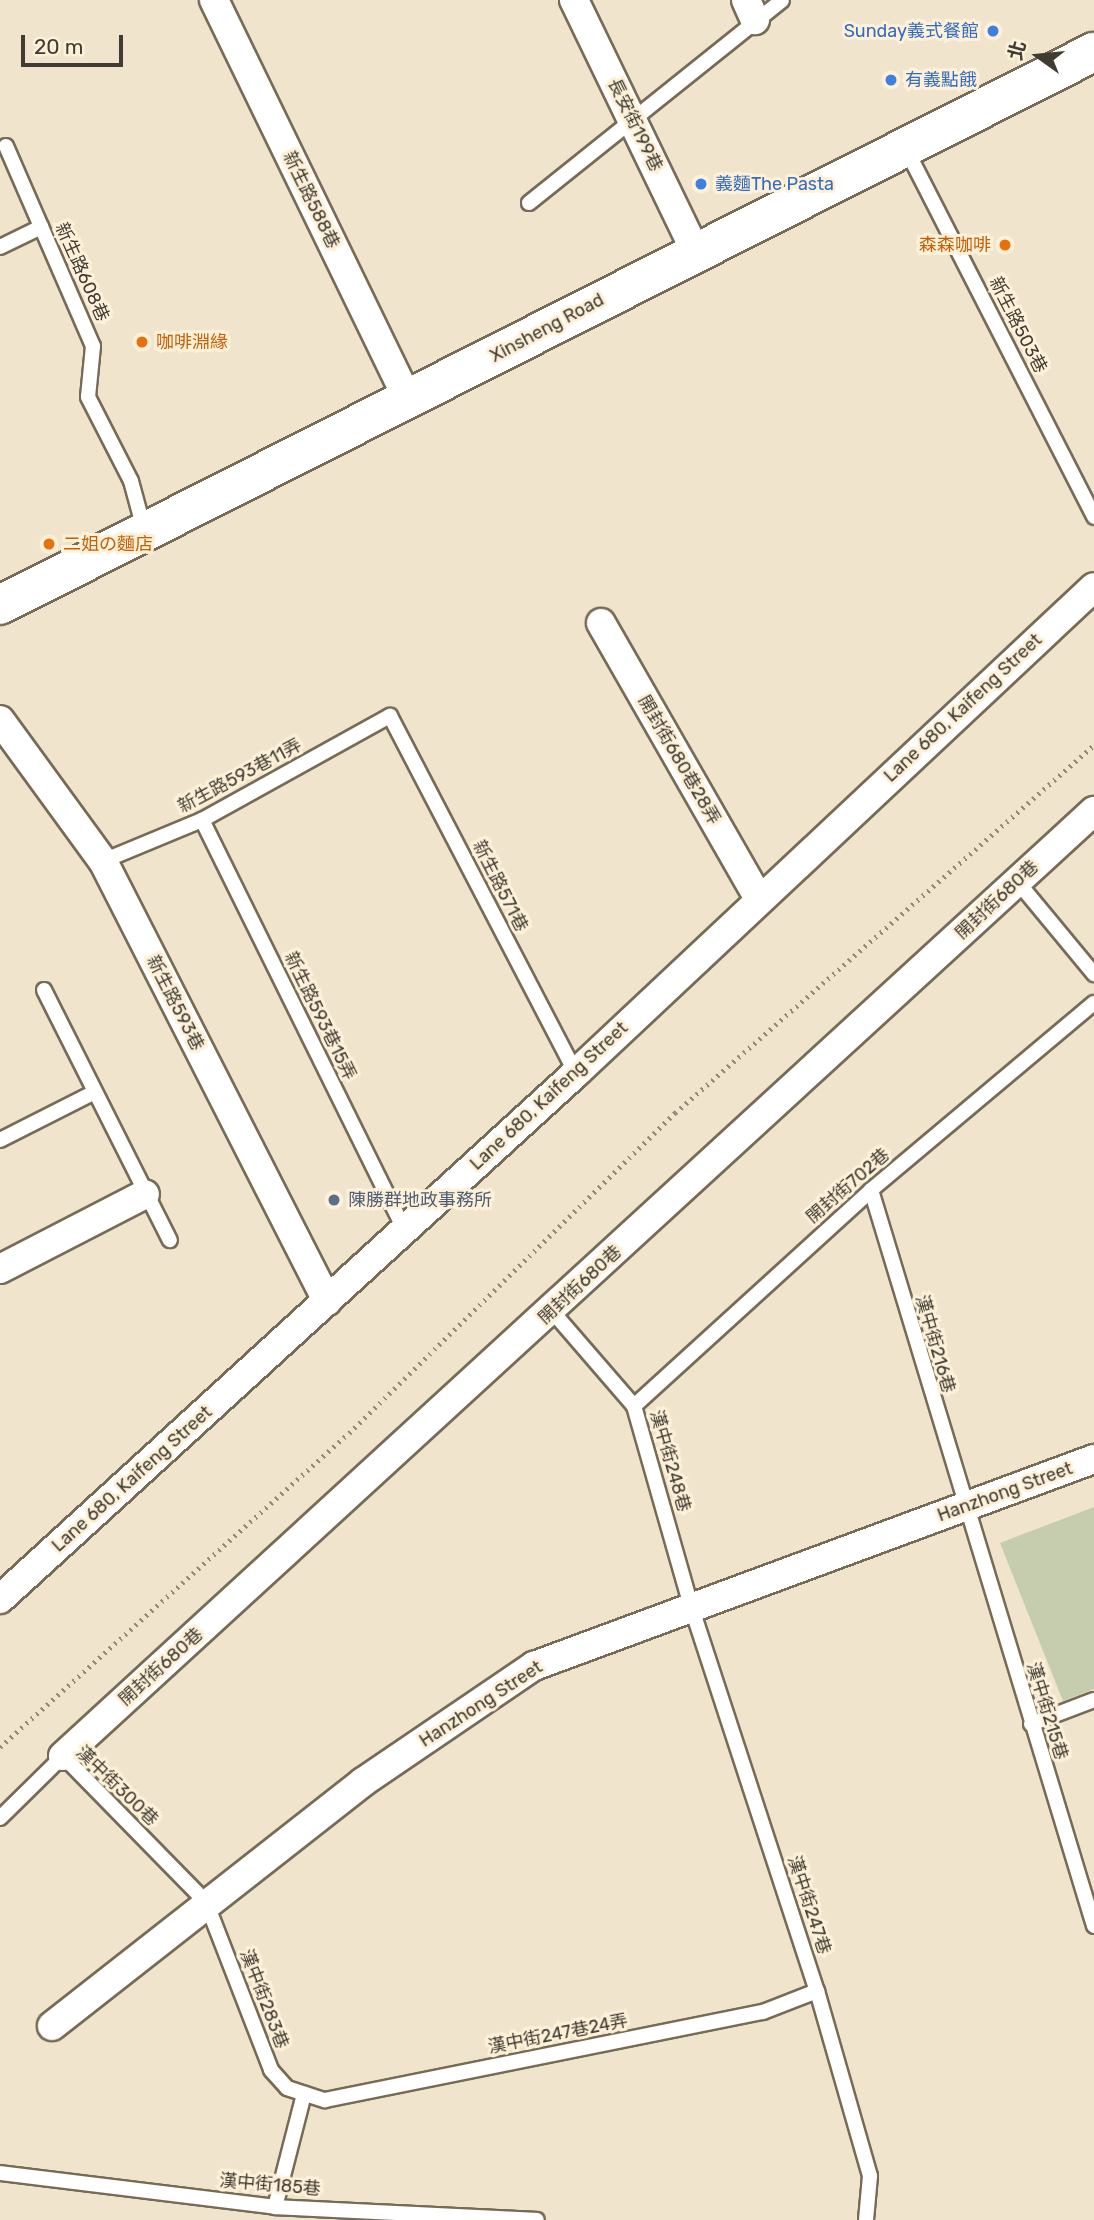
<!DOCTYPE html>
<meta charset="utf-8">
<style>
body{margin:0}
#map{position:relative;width:1094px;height:2220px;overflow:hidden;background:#f1e4cc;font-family:Rubik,"Noto Sans TC","Noto Sans JP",sans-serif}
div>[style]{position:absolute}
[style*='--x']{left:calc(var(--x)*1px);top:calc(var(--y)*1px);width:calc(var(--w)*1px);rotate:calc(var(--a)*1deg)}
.green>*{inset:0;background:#c6cdaf}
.path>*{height:4.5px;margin-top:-2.25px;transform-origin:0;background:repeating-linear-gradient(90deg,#948b7b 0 2px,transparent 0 7px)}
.roads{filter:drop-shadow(2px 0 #766b56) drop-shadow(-2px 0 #766b56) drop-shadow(0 2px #766b56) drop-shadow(0 -2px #766b56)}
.lane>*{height:14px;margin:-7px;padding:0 7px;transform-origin:7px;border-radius:7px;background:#fff}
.street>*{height:28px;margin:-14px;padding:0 14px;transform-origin:14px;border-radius:14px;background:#fff}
.secondary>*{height:38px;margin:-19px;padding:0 19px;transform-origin:19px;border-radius:19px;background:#fff}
.dots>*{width:19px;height:19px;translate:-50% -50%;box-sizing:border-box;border:4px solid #fef1d9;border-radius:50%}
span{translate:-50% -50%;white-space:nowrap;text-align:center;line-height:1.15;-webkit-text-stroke:6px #fef1d9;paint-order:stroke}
.shop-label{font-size:18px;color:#366cbe}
.right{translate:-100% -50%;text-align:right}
.left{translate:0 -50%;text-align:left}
.street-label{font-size:18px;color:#413c33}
.food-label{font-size:18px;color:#c56008}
.service-label{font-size:18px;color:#4e5e75}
.north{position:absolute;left:1003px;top:21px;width:70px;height:70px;-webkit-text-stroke:5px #fef1d9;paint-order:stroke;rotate:285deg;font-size:19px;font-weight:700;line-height:28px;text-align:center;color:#413c33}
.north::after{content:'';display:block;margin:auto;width:24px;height:32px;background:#413c33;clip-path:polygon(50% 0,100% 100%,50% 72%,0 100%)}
.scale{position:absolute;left:21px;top:35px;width:102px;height:32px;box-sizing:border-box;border:4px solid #413c33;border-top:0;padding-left:9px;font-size:21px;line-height:24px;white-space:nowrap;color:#413c33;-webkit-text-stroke:5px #fef1d9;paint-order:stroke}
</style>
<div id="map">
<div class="green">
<div style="clip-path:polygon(1094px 1507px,1094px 1689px,1063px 1701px,1000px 1543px)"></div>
</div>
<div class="path">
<div style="--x:0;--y:1747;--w:469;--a:-42"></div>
<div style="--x:349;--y:1433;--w:457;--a:-44.5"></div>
<div style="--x:675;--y:1113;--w:558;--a:-41.29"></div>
</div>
<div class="roads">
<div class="lane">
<div style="--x:6;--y:146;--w:218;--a:66.5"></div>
<div style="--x:93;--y:346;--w:51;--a:95.6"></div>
<div style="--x:88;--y:397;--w:94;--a:62.9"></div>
<div style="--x:131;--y:481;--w:50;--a:74.8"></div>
<div style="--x:907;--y:151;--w:411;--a:62.9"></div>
<div style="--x:529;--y:203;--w:324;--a:-38.7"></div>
<div style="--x:0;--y:247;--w:46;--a:-26"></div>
<div style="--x:202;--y:820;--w:456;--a:63.7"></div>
<div style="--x:103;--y:861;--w:107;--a:-22.5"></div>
<div style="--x:202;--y:820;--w:215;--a:-29"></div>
<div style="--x:390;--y:716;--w:403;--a:62.5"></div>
<div style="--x:1017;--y:881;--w:121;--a:50.4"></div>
<div style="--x:44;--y:990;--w:280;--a:63.3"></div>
<div style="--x:0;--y:1140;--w:104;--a:-26.8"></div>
<div style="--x:871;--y:1190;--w:769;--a:73.14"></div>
<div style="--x:552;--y:1311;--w:125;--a:49.2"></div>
<div style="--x:634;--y:1406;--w:208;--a:74.1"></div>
<div style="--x:691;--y:1606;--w:405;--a:71.9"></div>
<div style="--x:817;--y:1991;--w:192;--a:74"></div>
<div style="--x:870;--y:2176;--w:44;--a:95.2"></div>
<div style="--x:634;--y:1406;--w:321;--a:-42.3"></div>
<div style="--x:871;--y:1190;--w:291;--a:-40"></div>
<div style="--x:1031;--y:1724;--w:67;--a:-20.9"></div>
<div style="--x:0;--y:1818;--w:88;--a:-44.5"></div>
<div style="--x:63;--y:1756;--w:204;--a:45.6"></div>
<div style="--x:206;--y:1902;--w:180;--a:68.8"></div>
<div style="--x:271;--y:2070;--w:24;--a:48"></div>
<div style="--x:287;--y:2088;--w:40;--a:18"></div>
<div style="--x:325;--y:2100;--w:447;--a:-11.4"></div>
<div style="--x:763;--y:2012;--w:58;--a:-21.3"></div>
<div style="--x:0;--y:2173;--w:277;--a:7"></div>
<div style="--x:275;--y:2207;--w:262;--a:2.8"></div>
<div style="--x:275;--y:2207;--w:117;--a:-75.6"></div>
</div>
<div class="street">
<div style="--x:214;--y:0;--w:445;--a:64.1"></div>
<div style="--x:574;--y:0;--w:278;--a:64.2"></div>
<div style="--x:746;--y:0;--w:22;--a:66"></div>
<div style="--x:601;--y:623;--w:316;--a:60.2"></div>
<div style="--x:0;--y:720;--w:175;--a:53.9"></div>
<div style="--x:103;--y:861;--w:494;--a:63"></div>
<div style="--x:0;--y:1269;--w:163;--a:-27.3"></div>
<div style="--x:0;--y:1599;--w:780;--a:-42.4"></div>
<div style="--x:576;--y:1073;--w:710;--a:-43.17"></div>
<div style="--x:63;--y:1756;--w:1399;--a:-42.51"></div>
<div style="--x:52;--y:2026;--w:395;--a:-38.1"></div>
<div style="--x:363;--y:1782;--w:207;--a:-34.2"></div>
<div style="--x:534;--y:1666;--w:597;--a:-20.29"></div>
</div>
<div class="secondary">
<div style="--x:0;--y:605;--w:1226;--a:-26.82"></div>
</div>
</div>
<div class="dots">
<div style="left:993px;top:31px;background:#3f7fe0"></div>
<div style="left:891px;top:80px;background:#3f7fe0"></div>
<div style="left:701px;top:184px;background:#3f7fe0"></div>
<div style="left:1005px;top:245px;background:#e8710a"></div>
<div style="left:142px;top:342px;background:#e8710a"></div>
<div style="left:49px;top:544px;background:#e8710a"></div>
<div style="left:334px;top:1200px;background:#5c6f8a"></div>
</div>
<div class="shop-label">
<span class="right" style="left:979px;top:31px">Sunday義式餐館</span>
<span class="left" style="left:905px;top:80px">有義點餓</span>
<span class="left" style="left:715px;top:184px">義麵The Pasta</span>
</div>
<div class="street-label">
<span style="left:635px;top:125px;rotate:64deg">長安街199巷</span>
<span style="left:311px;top:200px;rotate:64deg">新生路588巷</span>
<span style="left:82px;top:272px;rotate:66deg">新生路608巷</span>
<span style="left:1018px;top:325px;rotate:63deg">新生路503巷</span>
<span style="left:547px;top:328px;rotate:-28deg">Xinsheng Road</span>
<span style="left:963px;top:708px;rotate:-43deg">Lane 680, Kaifeng Street</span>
<span style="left:679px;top:760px;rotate:60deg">開封街680巷28弄</span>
<span style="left:240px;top:776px;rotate:-28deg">新生路593巷11弄</span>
<span style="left:500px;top:886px;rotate:63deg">新生路571巷</span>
<span style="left:997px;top:900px;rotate:-43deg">開封街680巷</span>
<span style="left:175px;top:1003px;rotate:63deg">新生路593巷</span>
<span style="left:320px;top:1016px;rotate:64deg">新生路593巷15弄</span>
<span style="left:549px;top:1096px;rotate:-43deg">Lane 680, Kaifeng Street</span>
<span style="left:848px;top:1186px;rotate:-41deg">開封街702巷</span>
<span style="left:580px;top:1285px;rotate:-43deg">開封街680巷</span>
<span style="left:935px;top:1344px;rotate:74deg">漢中街216巷</span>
<span style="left:670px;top:1461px;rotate:74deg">漢中街248巷</span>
<span style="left:132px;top:1479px;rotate:-42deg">Lane 680, Kaifeng Street</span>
<span style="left:1005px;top:1492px;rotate:-20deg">Hanzhong Street</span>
<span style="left:161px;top:1667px;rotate:-42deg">開封街680巷</span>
<span style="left:481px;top:1704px;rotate:-33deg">Hanzhong Street</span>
<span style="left:1047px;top:1711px;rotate:73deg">漢中街215巷</span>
<span style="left:117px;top:1786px;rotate:44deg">漢中街300巷</span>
<span style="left:809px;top:1905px;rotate:72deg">漢中街247巷</span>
<span style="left:264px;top:1999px;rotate:69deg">漢中街283巷</span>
<span style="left:558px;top:2034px;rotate:-11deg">漢中街247巷24弄</span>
<span style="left:270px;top:2185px;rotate:5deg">漢中街185巷</span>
</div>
<div class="food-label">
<span class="right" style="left:991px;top:245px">森森咖啡</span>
<span class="left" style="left:156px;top:342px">咖啡淵緣</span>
<span class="left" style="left:63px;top:544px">二姐の麵店</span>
</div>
<div class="service-label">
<span class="left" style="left:348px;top:1200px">陳勝群地政事務所</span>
</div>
<div class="north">北</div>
<div class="scale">20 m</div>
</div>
